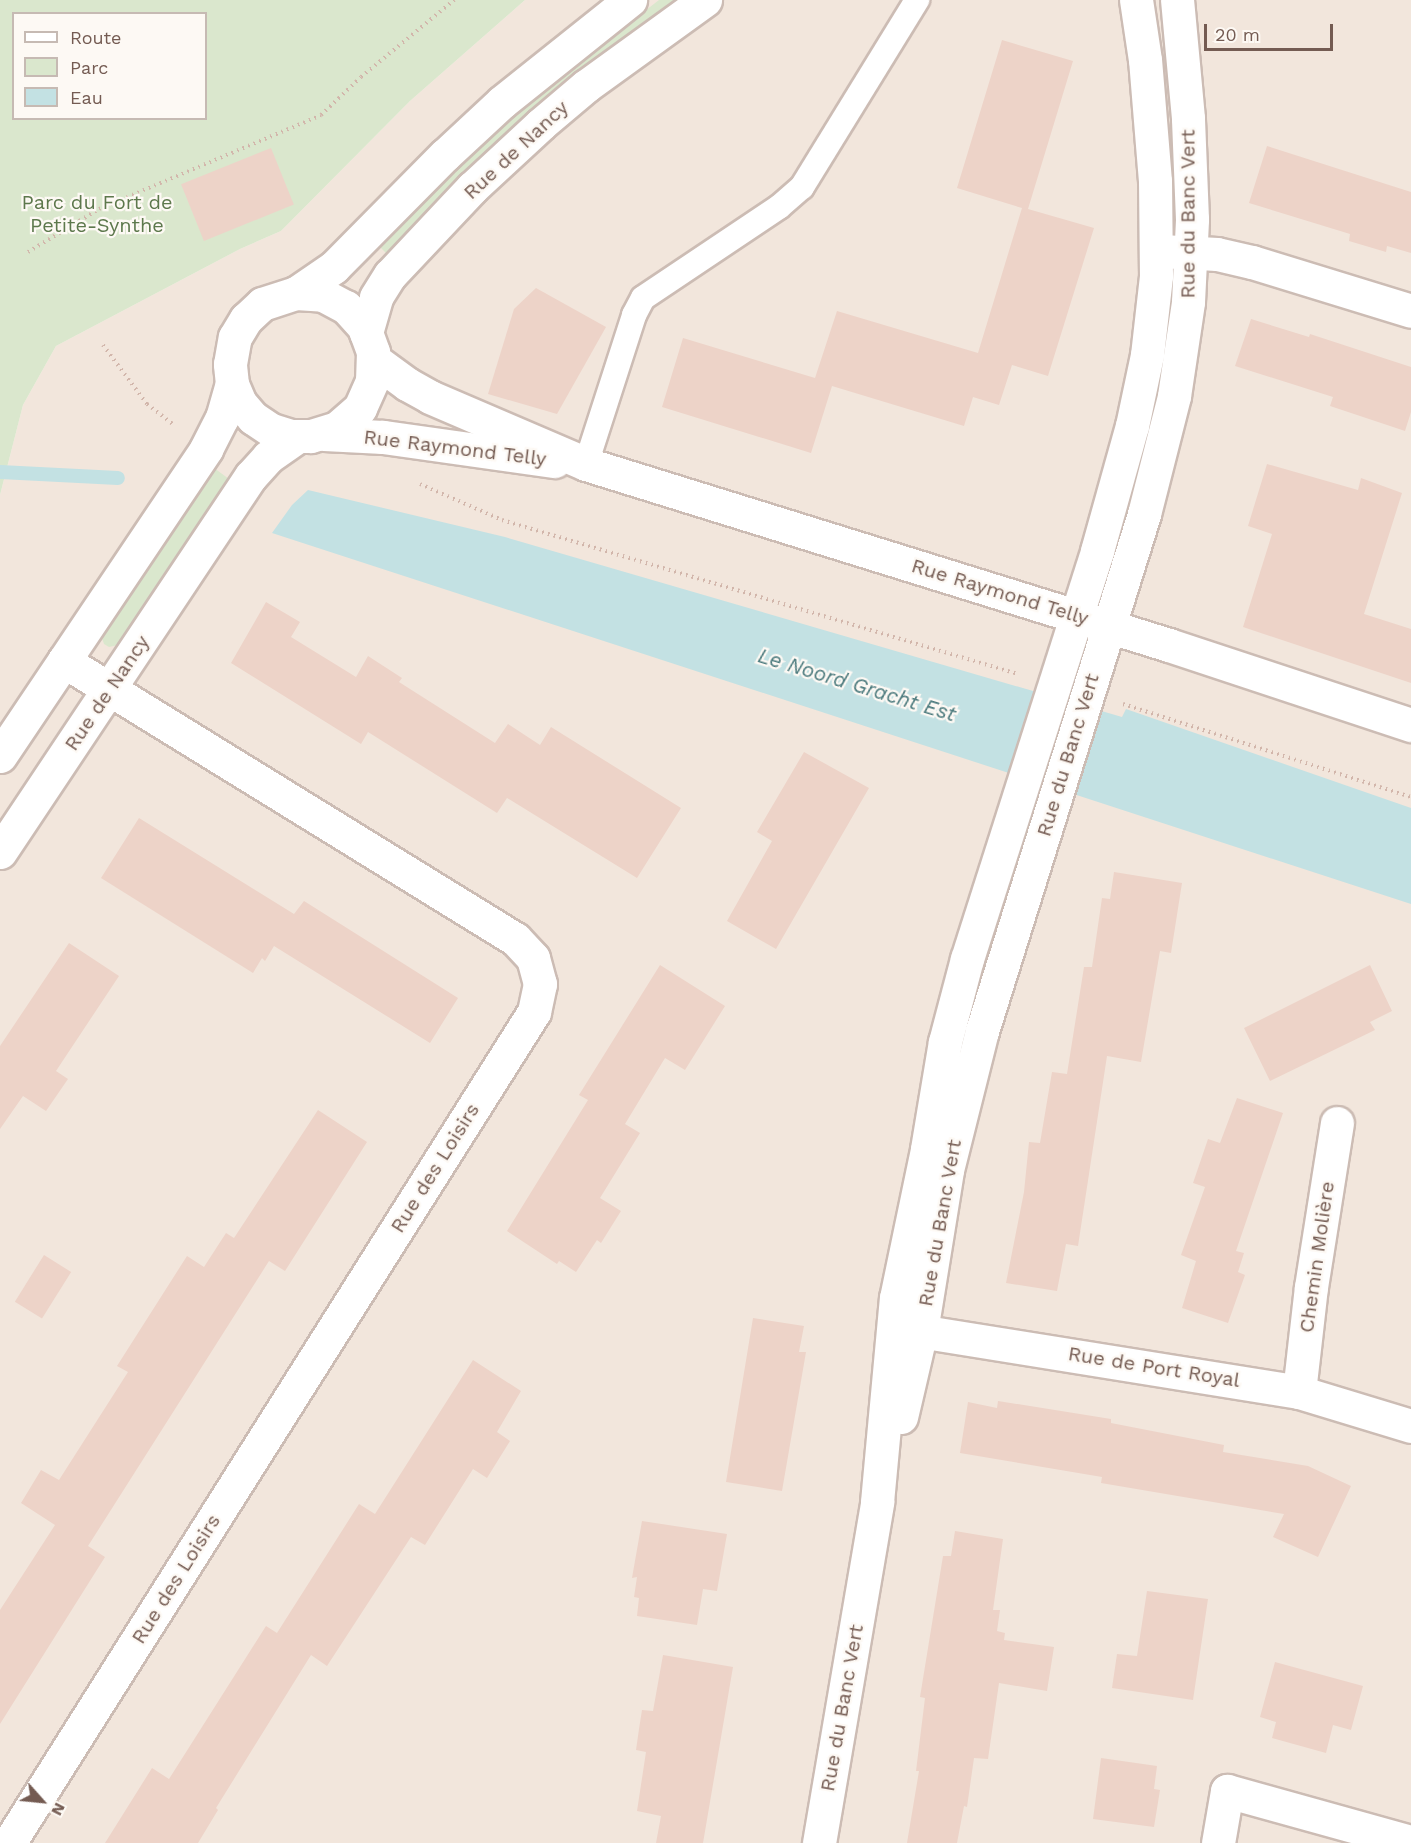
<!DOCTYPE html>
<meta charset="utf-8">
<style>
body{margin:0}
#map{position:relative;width:1411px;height:1843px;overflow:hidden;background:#fbf4ed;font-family:"Work Sans",sans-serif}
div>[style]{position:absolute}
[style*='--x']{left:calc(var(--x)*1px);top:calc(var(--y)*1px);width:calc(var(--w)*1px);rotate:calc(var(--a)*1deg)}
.residential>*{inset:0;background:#f2e6dc}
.green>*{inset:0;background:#dae7cd}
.water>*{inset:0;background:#c3e1e3}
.stream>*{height:14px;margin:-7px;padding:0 7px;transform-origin:7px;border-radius:7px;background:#c3e1e3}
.building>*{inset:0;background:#edd3c8;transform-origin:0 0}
.path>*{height:4px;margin-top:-2px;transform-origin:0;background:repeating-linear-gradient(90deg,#d2b6ab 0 1.5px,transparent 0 6px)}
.roads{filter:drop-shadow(2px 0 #ccbcb4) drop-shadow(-2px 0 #ccbcb4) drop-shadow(0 2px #ccbcb4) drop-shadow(0 -2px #ccbcb4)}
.service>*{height:24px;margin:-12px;padding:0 12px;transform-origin:12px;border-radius:12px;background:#fff}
.minor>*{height:33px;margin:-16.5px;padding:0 16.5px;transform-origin:16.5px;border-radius:16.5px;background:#fff}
.tertiary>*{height:33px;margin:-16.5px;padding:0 16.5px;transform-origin:16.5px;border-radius:16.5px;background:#fff}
.secondary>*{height:33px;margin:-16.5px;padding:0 16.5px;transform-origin:16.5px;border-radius:16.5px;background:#fff}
span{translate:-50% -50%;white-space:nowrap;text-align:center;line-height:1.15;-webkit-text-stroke:4.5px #fdf9f4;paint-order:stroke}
.street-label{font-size:20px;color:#745b52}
.park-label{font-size:20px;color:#5d784c}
.water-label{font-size:21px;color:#4b7a7d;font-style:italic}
.legend{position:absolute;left:12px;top:12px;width:195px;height:108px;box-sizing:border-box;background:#fdf9f4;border:2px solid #c6bab3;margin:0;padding:8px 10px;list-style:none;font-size:18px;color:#745b52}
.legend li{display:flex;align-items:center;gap:12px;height:30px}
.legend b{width:30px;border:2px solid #c6bab3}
.north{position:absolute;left:12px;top:1771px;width:60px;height:60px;-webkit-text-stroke:4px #fdf9f4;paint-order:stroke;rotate:117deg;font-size:16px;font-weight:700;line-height:24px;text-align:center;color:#745b52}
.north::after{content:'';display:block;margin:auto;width:21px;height:27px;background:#745b52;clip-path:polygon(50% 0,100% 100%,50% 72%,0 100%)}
.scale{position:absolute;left:1204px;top:24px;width:129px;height:27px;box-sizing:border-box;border:3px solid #745b52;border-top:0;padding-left:8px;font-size:18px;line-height:21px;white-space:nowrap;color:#745b52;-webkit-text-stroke:4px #fdf9f4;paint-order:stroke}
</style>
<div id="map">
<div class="residential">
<div style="clip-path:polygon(525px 0,1411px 0,1411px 1843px,0 1843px,0 495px,23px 405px,56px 346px,240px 249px,281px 231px,410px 101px)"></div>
</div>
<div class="green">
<div style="clip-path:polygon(evenodd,0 0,525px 0,410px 101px,281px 231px,240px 249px,56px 346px,23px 405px,0 495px,0 0,14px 14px,206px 14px,206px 118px,14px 118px,14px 14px)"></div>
<div style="clip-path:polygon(659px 0,675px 0,551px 93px,487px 151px,387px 254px,380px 247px,482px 143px,520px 108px)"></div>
<div style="clip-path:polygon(214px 468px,229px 479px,118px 645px,109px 647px,104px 644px,101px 635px)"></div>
</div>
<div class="water">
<div style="clip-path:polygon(308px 490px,505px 537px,1122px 717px,1126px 709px,1411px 808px,1411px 904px,272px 533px,292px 505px)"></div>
</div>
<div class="stream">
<div style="--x:0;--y:472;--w:118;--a:2.9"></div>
</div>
<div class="building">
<div style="clip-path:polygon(1002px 40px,1073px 61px,1028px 209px,1094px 228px,1048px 376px,1012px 365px,999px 405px,973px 397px,964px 426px,832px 386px,811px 453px,662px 407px,683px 338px,815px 378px,837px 311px,978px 353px,1022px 208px,957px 188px)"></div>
<div style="clip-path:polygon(1267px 146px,1411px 192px,1411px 253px,1387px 246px,1386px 252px,1349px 241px,1350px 234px,1249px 203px)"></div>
<div style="left:271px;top:148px;width:61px;height:97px;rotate:68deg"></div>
<div style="clip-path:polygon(536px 288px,606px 327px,557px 414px,488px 394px,514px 309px)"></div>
<div style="clip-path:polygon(1251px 319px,1309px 337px,1310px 334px,1411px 367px,1411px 412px,1405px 431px,1330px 406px,1333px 397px,1235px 366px)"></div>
<div style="clip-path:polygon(1267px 464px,1358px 490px,1361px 478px,1402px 493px,1364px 614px,1411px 629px,1411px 683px,1243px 627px,1272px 534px,1248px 526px)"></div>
<div style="clip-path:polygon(266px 602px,300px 622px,291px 637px,356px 677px,368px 656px,402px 678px,399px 682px,495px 743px,508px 724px,540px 745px,551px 727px,681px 808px,637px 878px,507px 798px,497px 813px,368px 732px,361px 744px,231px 663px)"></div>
<div style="clip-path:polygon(804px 752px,869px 788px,776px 949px,727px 921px,772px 841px,757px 832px)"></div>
<div style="clip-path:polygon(139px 818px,294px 914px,304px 901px,458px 998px,430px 1043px,274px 946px,265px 961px,262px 958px,253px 973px,101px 878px)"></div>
<div style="clip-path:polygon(1114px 872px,1182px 883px,1171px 953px,1160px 951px,1141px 1062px,1107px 1056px,1078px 1246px,1066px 1244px,1057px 1291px,1006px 1283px,1024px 1192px,1029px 1142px,1040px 1143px,1052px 1072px,1067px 1074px,1084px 967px,1092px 967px,1102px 898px,1110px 899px)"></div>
<div style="clip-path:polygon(69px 943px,119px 976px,56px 1071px,68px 1079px,46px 1111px,23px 1096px,0 1129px,0 1046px)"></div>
<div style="clip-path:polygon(660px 965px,725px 1006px,685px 1070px,665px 1058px,625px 1124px,640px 1133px,600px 1198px,621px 1211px,601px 1243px,597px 1240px,576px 1272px,559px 1261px,557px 1264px,507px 1231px,588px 1100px,579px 1095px)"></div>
<div style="clip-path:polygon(1370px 965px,1392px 1011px,1370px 1022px,1375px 1030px,1270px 1081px,1244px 1028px)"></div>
<div style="clip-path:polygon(1237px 1098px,1283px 1113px,1236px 1251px,1244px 1253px,1238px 1272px,1245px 1275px,1228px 1323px,1182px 1308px,1196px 1261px,1181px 1255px,1205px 1187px,1193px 1183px,1207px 1142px,1208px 1139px,1220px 1143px)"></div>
<div style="clip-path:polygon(318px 1110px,367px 1142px,285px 1271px,269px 1261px,109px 1513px,88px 1546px,105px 1557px,0 1724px,0 1610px,55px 1525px,21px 1503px,41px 1470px,59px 1480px,128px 1372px,117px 1366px,187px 1256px,204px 1267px,226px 1233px,234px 1238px)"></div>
<div style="left:44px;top:1255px;width:32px;height:55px;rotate:32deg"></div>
<div style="clip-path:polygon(753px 1318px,804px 1326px,799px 1352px,806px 1352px,782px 1491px,726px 1482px)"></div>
<div style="clip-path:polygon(473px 1360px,521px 1391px,497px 1432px,510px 1441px,487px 1478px,473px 1469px,425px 1545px,411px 1537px,327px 1666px,311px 1655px,216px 1808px,218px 1810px,198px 1843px,105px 1843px,152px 1768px,169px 1779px,266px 1626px,277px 1633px,359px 1504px,375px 1514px)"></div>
<div style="clip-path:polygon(998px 1401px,1111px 1419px,1111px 1423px,1224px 1445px,1223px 1452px,1308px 1466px,1351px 1486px,1318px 1557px,1273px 1537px,1284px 1514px,1101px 1483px,1102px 1477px,960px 1453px,968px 1402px,997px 1408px)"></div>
<div style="clip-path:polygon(642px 1521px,727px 1534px,717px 1591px,703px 1589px,697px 1625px,637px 1616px,639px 1598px,634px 1597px,637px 1577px,632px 1578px)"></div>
<div style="clip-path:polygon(955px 1531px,1003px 1539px,993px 1610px,1000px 1610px,997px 1631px,1005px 1633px,1004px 1640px,1054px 1647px,1047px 1691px,999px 1683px,988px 1759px,974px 1758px,967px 1807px,964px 1806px,957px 1843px,907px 1843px,919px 1771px,916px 1771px,925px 1698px,920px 1697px,943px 1556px,951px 1556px)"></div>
<div style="clip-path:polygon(1147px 1591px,1208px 1599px,1193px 1700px,1112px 1688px,1117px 1654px,1137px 1656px)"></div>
<div style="clip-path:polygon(663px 1655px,733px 1667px,703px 1843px,656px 1843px,661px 1816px,637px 1811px,646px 1752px,636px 1750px,639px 1729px,642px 1710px,653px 1711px)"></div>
<div style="clip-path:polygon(1275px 1662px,1363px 1686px,1351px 1730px,1333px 1725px,1326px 1753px,1272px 1738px,1276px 1722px,1260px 1717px)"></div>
<div style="clip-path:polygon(1101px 1758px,1157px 1766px,1154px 1789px,1160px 1790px,1154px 1827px,1093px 1819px)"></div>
</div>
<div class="path">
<div style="--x:28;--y:252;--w:83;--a:-31.2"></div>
<div style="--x:99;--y:209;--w:241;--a:-22.9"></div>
<div style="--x:321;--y:115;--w:55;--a:-43.5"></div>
<div style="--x:361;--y:77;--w:121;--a:-39.6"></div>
<div style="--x:103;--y:345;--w:74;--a:53.3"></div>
<div style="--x:147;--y:404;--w:34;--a:38"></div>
<div style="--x:420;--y:484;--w:90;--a:23.7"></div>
<div style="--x:502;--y:520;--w:538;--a:16.62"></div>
<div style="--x:1123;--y:704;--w:303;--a:17.9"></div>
</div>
<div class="roads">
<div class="service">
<div style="--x:586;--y:464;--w:157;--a:-72.1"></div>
<div style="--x:634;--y:315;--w:19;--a:-62"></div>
<div style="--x:643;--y:298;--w:164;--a:-33.8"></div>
<div style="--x:779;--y:207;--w:30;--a:-41"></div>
<div style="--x:802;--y:187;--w:220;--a:-58.4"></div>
</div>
<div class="minor">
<div style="--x:1161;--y:251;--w:56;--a:3.1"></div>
<div style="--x:1217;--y:254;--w:36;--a:13"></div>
<div style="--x:1252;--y:262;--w:166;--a:17.1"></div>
<div style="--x:373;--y:359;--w:42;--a:36.3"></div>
<div style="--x:407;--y:384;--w:26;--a:29"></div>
<div style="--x:430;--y:397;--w:170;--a:23.2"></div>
<div style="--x:586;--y:464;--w:610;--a:17.25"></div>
<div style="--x:1169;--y:645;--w:255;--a:18.3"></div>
<div style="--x:324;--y:434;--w:59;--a:2.9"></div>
<div style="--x:383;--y:437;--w:173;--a:8"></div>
<div style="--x:894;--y:1327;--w:410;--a:9.1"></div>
<div style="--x:1299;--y:1392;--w:117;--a:16.9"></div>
<div style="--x:1299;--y:1392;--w:106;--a:-83.5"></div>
<div style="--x:1311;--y:1287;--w:166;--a:-81"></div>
<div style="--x:9;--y:1843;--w:983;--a:-57.72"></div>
<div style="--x:534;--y:1012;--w:29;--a:-78"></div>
<div style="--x:540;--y:984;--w:27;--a:-105"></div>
<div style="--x:533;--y:958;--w:26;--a:-133"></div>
<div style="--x:515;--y:939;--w:530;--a:-148.35"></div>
<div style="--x:1218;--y:1843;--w:53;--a:-80.2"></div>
<div style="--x:1227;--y:1791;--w:191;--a:15.5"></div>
</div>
<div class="tertiary">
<div style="--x:901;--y:1417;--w:88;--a:-76.9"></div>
<div style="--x:921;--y:1331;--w:163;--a:-80.8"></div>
<div style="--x:947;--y:1170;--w:143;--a:-75.9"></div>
<div style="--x:982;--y:1031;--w:542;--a:-72.6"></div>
<div style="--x:1144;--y:514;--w:122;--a:-75.7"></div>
<div style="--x:1174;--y:396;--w:95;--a:-81.5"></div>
<div style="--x:1188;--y:302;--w:83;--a:-87.2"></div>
<div style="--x:1192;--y:219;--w:101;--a:-92.3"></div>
<div style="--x:1188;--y:118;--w:119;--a:-95.3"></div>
<div style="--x:819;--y:1843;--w:346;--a:-80.3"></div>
<div style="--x:877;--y:1502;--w:205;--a:-84.7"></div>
<div style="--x:896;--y:1298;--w:152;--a:-78.2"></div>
<div style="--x:927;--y:1149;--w:109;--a:-80.5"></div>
<div style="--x:945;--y:1042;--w:86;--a:-75.2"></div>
<div style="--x:967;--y:959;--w:428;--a:-72.3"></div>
<div style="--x:1097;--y:551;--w:130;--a:-74.4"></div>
<div style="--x:1132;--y:426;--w:73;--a:-78.1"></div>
<div style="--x:1147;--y:355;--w:80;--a:-83.5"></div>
<div style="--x:1156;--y:276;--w:95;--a:-90.6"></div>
<div style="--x:1155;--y:181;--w:121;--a:-94.7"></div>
<div style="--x:1145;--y:60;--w:61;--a:-98.5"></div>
</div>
<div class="secondary">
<div style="--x:296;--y:293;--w:27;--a:4"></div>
<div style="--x:323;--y:295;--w:26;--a:28"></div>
<div style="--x:346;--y:307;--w:27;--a:48"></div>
<div style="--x:364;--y:327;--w:27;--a:70"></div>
<div style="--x:373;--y:352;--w:29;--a:92"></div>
<div style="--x:372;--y:381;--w:30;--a:114"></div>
<div style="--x:360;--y:408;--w:30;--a:139"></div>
<div style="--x:337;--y:428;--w:28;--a:163"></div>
<div style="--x:310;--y:436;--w:19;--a:180"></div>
<div style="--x:291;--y:436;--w:21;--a:-163"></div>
<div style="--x:271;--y:430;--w:22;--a:-146"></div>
<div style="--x:253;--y:418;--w:20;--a:-131"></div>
<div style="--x:240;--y:403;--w:21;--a:-113"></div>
<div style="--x:232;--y:384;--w:20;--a:-96"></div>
<div style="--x:230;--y:364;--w:27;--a:-80"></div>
<div style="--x:235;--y:337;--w:21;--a:-59"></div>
<div style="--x:246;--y:319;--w:22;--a:-43"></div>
<div style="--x:262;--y:304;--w:36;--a:-18"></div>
<div style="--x:296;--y:293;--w:46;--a:-34.4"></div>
<div style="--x:334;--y:267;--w:158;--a:-45.3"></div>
<div style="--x:445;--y:155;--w:78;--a:-42.9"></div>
<div style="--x:502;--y:102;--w:164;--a:-38.6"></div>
<div style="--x:366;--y:333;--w:37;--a:-74"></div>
<div style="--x:376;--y:297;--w:26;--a:-58"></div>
<div style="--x:390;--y:275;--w:120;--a:-46.7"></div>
<div style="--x:472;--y:188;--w:94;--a:-42.8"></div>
<div style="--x:541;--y:124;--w:59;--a:-40.2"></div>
<div style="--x:586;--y:86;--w:147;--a:-35.9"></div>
<div style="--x:0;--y:756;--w:370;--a:-56.1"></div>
<div style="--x:206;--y:449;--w:35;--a:-63"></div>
<div style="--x:222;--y:418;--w:35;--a:-74"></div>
<div style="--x:0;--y:852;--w:452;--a:-56.3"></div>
<div style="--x:251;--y:476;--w:25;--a:-48"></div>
<div style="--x:268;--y:457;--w:35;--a:-35"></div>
</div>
</div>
<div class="street-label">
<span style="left:516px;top:150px;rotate:-43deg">Rue de Nancy</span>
<span style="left:1188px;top:214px;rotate:-90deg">Rue du Banc Vert</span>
<span style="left:455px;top:448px;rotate:7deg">Rue Raymond Telly</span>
<span style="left:1000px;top:592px;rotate:17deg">Rue Raymond Telly</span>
<span style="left:107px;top:693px;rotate:-56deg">Rue de Nancy</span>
<span style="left:1068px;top:755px;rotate:-73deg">Rue du Banc Vert</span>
<span style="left:435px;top:1168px;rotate:-58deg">Rue des Loisirs</span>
<span style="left:940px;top:1223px;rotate:-80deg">Rue du Banc Vert</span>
<span style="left:1317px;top:1257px;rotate:-82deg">Chemin Molière</span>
<span style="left:1154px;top:1367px;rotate:9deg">Rue de Port Royal</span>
<span style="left:176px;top:1579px;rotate:-58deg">Rue des Loisirs</span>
<span style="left:842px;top:1708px;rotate:-80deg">Rue du Banc Vert</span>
</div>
<div class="park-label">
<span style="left:97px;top:214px">Parc du Fort de<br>Petite-Synthe</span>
</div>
<div class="water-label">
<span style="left:857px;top:685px;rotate:17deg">Le Noord Gracht Est</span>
</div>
<ul class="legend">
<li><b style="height:8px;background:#fff"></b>Route</li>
<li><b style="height:16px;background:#dae7cd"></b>Parc</li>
<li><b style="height:16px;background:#c3e1e3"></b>Eau</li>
</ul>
<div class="north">N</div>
<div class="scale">20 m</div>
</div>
